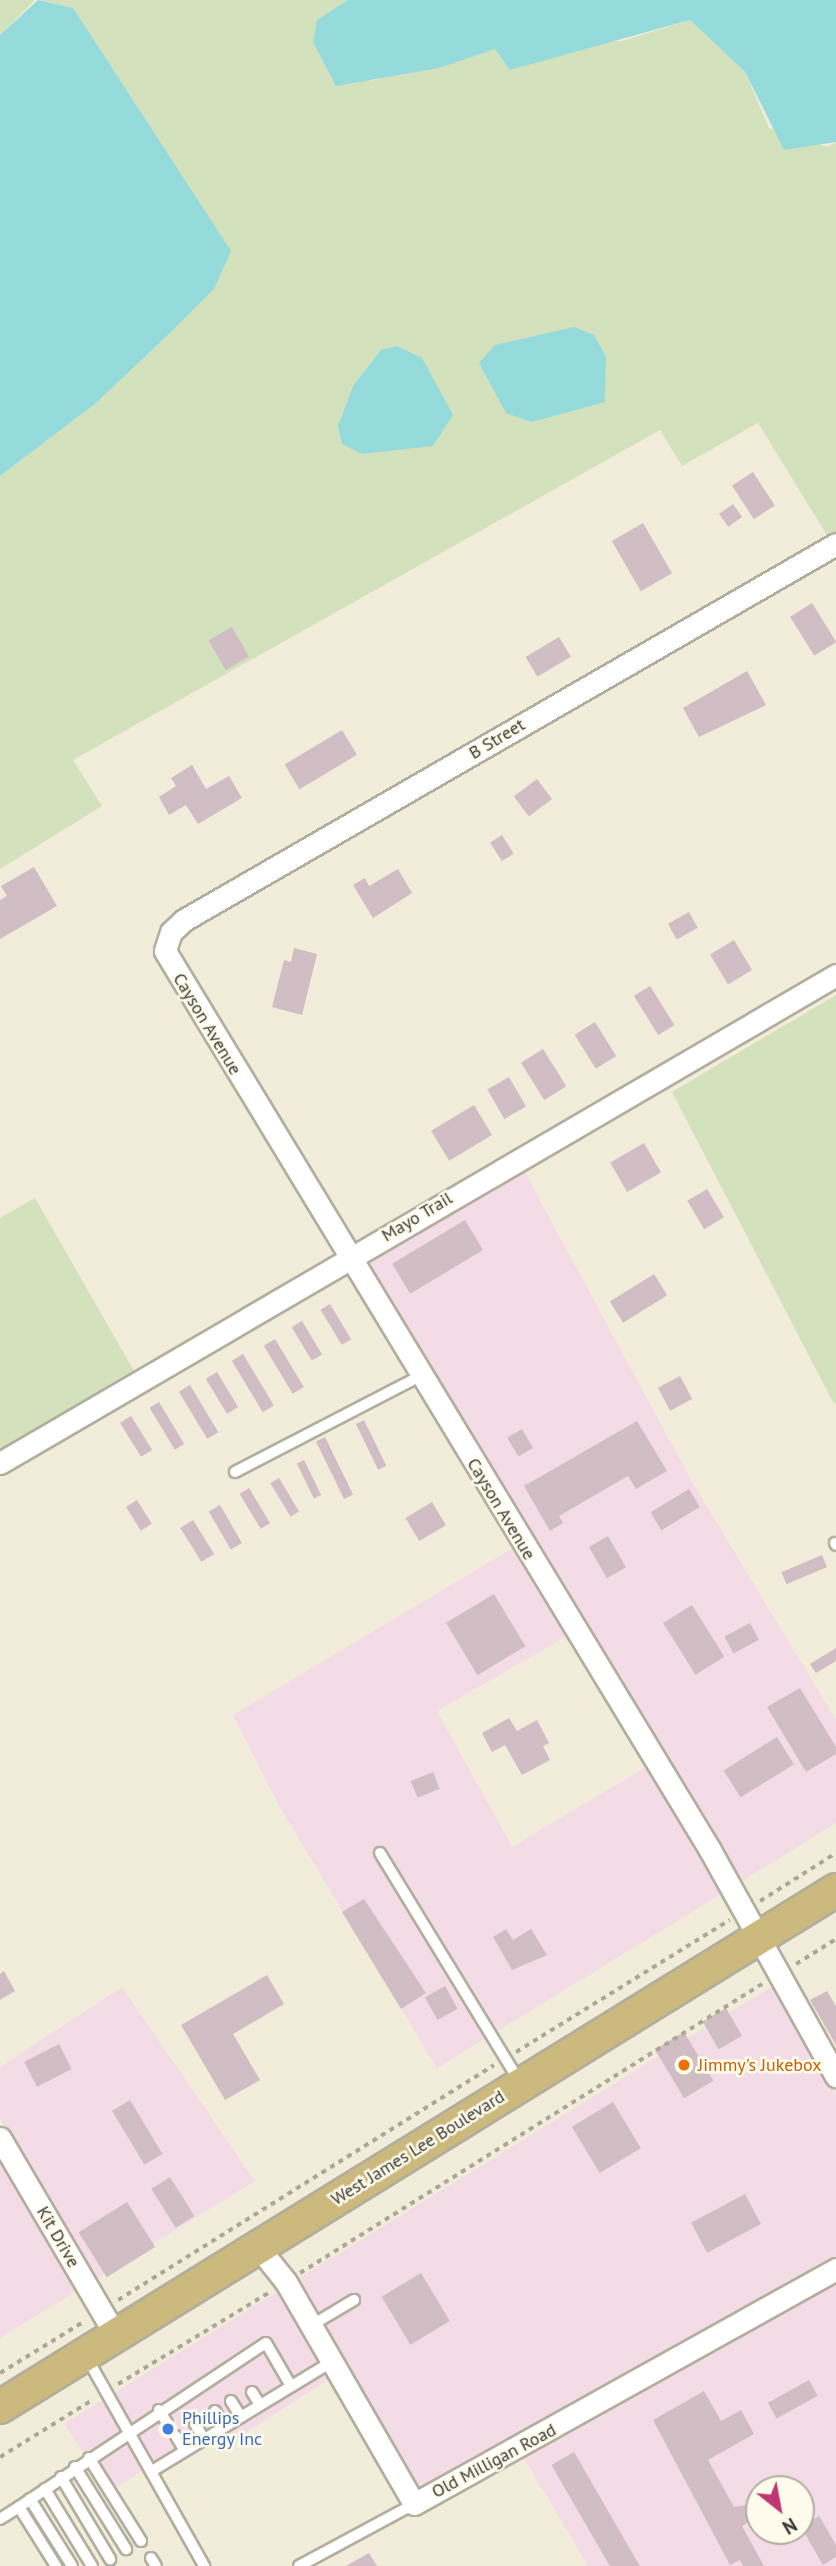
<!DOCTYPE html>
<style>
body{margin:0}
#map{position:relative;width:836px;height:2566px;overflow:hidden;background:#f2eddb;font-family:"PT Sans",sans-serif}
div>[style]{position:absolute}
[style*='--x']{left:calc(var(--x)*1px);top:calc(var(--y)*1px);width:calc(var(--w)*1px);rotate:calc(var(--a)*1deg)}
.commercial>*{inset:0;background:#f4dce6}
.green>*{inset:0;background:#d3e1bc}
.water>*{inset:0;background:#96dbdc}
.building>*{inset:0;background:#d1bdc4;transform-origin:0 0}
.path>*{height:3.5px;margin-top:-1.75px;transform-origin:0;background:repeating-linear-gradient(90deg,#aba89a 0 5px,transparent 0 10px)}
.roads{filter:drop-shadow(2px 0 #b2ae9d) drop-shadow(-2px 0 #b2ae9d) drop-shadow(0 2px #b2ae9d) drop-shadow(0 -2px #b2ae9d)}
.service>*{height:10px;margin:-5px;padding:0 5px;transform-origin:5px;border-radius:5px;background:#fff}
.minor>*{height:21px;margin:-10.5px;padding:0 10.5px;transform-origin:10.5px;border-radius:10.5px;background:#fff}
.primary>*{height:32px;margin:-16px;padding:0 16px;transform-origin:16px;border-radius:16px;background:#cbb97d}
.dots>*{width:19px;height:19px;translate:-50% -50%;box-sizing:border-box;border:4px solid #fefbec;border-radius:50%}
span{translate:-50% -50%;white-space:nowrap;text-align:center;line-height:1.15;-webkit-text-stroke:5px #fefbec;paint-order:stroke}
.street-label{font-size:18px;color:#3b3a33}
.food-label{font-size:18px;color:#c56008}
.left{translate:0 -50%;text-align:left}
.shop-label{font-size:18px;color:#366cbe}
.north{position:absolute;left:745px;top:2475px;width:70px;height:70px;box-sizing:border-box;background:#fefbec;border:2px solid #b0aea2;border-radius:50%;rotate:149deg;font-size:19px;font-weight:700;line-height:28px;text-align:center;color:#3b3a33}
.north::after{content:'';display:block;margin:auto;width:24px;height:32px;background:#c03670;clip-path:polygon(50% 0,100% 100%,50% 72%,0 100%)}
</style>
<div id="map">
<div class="commercial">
<div style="clip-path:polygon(522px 1167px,691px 1480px,836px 1720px,836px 1823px,739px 1883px,364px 1261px)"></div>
<div style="clip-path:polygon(513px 1548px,567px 1636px,437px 1711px,512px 1847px,646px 1767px,723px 1893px,437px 2068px,278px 1804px,233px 1715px)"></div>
<div style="clip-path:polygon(774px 1985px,836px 2095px,836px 2257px,417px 2490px,296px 2280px)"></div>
<div style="clip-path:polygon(122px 1987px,255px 2181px,94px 2280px,0 2119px,0 2067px)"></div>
<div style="clip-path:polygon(0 2155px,78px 2290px,0 2338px)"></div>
<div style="clip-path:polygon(evenodd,836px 2282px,836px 2566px,588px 2566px,524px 2458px,836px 2282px,759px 2489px,801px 2489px,801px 2531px,759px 2531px,759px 2489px)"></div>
<div style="clip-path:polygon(280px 2290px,331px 2378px,220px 2449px,208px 2429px,109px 2492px,64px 2424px)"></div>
</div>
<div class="green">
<div style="clip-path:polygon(0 0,35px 0,0 35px)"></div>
<div style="clip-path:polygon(38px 0,348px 0,371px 81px,495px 49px,622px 41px,690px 20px,745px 72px,769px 128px,827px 147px,836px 142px,836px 532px,828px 537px,758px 423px,682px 466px,660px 430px,73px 760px,102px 806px,0 869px,0 476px,95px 404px,168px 335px,73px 8px)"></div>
<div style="clip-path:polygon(836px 995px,836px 1403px,834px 1404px,672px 1092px)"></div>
<div style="clip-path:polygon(35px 1198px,134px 1371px,0 1450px,0 1218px)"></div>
</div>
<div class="water">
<div style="clip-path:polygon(38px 0,73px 8px,231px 251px,214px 289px,168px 335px,95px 404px,0 476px,0 35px)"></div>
<div style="clip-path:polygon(348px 0,836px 0,836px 142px,784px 150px,745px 72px,690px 20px,510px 70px,495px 49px,439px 68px,336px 86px,313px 42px,317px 20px)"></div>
<div style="clip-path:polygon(574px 327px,594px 335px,606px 357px,605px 402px,532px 422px,506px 413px,479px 363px,495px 345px)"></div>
<div style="clip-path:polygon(397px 346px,422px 358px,453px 415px,433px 446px,362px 454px,342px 444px,338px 426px,353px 386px,381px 350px)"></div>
</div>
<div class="building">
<div style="left:753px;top:472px;width:40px;height:25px;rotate:57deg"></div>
<div style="left:733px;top:504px;width:16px;height:17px;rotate:55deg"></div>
<div style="left:643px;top:523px;width:58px;height:36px;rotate:60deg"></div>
<div style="left:812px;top:603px;width:46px;height:26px;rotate:58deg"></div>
<div style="left:232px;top:627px;width:34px;height:27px;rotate:60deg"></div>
<div style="left:559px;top:637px;width:23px;height:39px;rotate:59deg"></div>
<div style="clip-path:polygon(747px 671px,766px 705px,699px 737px,683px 708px)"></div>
<div style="left:342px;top:730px;width:29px;height:67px;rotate:59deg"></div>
<div style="clip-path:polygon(192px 765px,206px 789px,229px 776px,242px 798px,198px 824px,186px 805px,169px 815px,159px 797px,176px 786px,171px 778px)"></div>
<div style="left:537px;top:779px;width:25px;height:29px;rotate:53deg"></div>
<div style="left:502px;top:835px;width:22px;height:14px;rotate:58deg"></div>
<div style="clip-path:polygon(34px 867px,57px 906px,0 939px,0 900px,7px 896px,1px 886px)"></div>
<div style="clip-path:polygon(398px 869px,412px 893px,373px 918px,353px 885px,365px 878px,369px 886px)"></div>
<div style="left:689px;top:912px;width:18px;height:24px;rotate:61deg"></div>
<div style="left:734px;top:940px;width:35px;height:28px;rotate:59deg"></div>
<div style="clip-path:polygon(294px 948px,317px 954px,302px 1015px,272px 1007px,284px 960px,291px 962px)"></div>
<div style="left:650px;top:986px;width:46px;height:19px;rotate:58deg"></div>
<div style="left:595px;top:1022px;width:40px;height:24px;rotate:58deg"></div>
<div style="left:543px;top:1049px;width:44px;height:26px;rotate:58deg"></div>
<div style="left:509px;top:1077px;width:34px;height:25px;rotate:60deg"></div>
<div style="left:474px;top:1105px;width:35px;height:50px;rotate:59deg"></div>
<div style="left:644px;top:1143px;width:34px;height:39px;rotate:60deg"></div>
<div style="left:707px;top:1189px;width:33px;height:23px;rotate:59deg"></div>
<div style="left:465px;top:1220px;width:35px;height:85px;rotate:59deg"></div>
<div style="left:654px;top:1274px;width:25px;height:52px;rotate:58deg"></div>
<div style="left:330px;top:1304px;width:41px;height:11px;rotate:59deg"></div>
<div style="left:302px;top:1321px;width:39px;height:12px;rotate:59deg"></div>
<div style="left:275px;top:1339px;width:56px;height:13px;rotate:59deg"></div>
<div style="left:243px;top:1354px;width:60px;height:13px;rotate:59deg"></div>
<div style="left:217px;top:1372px;width:41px;height:13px;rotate:59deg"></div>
<div style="left:680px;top:1376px;width:26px;height:25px;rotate:62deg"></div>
<div style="left:190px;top:1385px;width:55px;height:13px;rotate:59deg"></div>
<div style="left:159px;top:1402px;width:49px;height:11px;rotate:59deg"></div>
<div style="left:131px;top:1416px;width:40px;height:13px;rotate:58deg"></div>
<div style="left:364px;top:1420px;width:51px;height:9px;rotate:64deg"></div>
<div style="clip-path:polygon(637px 1421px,667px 1471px,636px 1489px,628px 1476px,559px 1516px,563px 1523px,550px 1531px,524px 1486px)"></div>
<div style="left:522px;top:1429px;width:22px;height:17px;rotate:60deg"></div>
<div style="left:325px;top:1437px;width:64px;height:10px;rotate:64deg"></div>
<div style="left:304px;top:1460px;width:39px;height:8px;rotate:64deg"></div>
<div style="left:279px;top:1478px;width:39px;height:10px;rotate:59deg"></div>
<div style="left:249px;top:1488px;width:41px;height:11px;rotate:59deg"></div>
<div style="left:689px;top:1489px;width:21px;height:45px;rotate:59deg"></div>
<div style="left:137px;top:1500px;width:28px;height:13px;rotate:58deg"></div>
<div style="left:432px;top:1502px;width:27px;height:31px;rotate:59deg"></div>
<div style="left:220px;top:1505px;width:44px;height:13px;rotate:60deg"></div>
<div style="left:193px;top:1520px;width:40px;height:15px;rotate:58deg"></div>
<div style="left:608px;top:1536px;width:36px;height:22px;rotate:60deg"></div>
<div style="left:822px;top:1555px;width:13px;height:44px;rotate:67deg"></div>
<div style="left:494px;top:1594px;width:61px;height:56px;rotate:59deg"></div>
<div style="left:692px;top:1605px;width:61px;height:34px;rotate:58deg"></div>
<div style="left:750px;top:1623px;width:19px;height:29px;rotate:62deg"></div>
<div style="clip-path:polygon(836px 1648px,836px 1661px,816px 1673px,810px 1664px)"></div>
<div style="clip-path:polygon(800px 1688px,836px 1747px,836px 1754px,806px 1772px,767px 1707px)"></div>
<div style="clip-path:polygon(509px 1718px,517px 1731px,537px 1720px,549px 1743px,543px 1746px,550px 1760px,522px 1775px,505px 1745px,492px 1752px,482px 1733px)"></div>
<div style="left:777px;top:1737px;width:32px;height:63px;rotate:58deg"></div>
<div style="left:433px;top:1772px;width:18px;height:24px;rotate:68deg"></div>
<div style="clip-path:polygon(364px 1899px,426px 1993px,401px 2009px,342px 1912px)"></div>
<div style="clip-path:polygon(506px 1929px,513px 1940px,531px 1929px,547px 1955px,512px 1970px,493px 1937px)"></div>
<div style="clip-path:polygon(4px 1971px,15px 1991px,0 2000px,0 1974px)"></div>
<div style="clip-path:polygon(267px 1975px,284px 2004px,233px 2034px,260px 2080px,225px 2100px,181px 2025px)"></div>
<div style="left:445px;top:1986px;width:26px;height:23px;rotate:61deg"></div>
<div style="clip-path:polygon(827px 1991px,836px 2006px,836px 2045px,810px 2000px)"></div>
<div style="left:726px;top:2008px;width:32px;height:27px;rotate:60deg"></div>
<div style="left:684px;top:2032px;width:57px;height:34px;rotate:59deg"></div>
<div style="left:59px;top:2044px;width:28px;height:39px;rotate:63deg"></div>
<div style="left:130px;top:2100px;width:63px;height:21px;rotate:59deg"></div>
<div style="left:613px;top:2102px;width:54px;height:48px;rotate:59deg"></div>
<div style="left:170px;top:2177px;width:46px;height:22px;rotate:58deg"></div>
<div style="left:745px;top:2194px;width:34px;height:61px;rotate:62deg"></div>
<div style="left:127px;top:2202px;width:53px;height:57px;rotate:58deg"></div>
<div style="left:421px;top:2273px;width:56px;height:46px;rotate:59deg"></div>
<div style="left:809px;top:2380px;width:18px;height:47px;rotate:61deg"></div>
<div style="clip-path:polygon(704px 2391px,721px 2421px,741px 2410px,754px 2434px,708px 2460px,734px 2507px,759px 2503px,759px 2516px,742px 2526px,764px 2566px,743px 2566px,740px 2560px,730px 2565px,653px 2420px)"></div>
<div style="left:574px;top:2452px;width:132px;height:26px;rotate:60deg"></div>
<div style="clip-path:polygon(819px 2516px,836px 2545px,836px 2557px,823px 2565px,801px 2527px)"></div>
<div style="clip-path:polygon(369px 2553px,377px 2566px,346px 2566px)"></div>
</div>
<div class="path">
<div style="--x:760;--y:1901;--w:90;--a:-32.3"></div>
<div style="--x:796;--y:1964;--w:47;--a:-32"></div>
<div style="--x:516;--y:2052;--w:251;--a:-31.7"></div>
<div style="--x:300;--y:2273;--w:545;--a:-32.03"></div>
<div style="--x:118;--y:2300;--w:443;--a:-32"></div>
<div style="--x:0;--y:2373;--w:100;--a:-31.5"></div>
<div style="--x:118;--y:2384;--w:178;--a:-31.2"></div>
<div style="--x:0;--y:2457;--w:110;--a:-31.7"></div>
</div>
<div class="roads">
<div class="service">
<div style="--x:235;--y:1472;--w:211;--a:-27.4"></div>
<div style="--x:835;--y:1543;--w:2;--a:63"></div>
<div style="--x:380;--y:1853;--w:268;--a:58.6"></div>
<div style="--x:312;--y:2325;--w:49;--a:-30.8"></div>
<div style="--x:87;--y:2358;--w:239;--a:60.6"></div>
<div style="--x:252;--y:2392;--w:15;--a:58"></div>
<div style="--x:231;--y:2401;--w:19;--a:58"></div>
<div style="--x:159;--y:2410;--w:15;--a:58"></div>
<div style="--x:215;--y:2411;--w:18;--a:61"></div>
<div style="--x:195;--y:2424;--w:17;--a:59"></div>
<div style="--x:176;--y:2436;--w:17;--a:59"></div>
<div style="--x:89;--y:2458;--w:98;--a:57.9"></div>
<div style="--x:75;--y:2467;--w:97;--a:58.1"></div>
<div style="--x:152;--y:2471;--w:212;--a:-31.3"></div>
<div style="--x:61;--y:2477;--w:96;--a:59.1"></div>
<div style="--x:45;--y:2489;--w:90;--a:58.6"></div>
<div style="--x:30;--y:2499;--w:79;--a:57.9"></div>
<div style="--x:19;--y:2507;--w:296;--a:-33.6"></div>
<div style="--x:266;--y:2343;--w:50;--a:59.8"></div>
<div style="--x:0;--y:2519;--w:22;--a:-32"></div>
<div style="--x:19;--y:2507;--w:70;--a:57.9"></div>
<div style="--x:151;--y:2558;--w:9;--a:58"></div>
<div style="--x:299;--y:2566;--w:131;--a:-28.3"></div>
</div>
<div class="minor">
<div style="--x:836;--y:544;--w:753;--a:150.03"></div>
<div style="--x:184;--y:920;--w:18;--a:137"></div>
<div style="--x:171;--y:932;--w:20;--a:108"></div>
<div style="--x:165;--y:951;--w:1051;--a:58.77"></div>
<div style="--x:710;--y:1850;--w:259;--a:60.9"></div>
<div style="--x:0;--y:1463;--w:968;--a:-30.27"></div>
<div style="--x:0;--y:2138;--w:229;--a:59.6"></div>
<div style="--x:258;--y:2247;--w:45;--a:51.3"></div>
<div style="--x:286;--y:2282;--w:256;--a:60"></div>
<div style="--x:414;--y:2504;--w:483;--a:-29.1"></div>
</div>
<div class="primary">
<div style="--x:0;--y:2407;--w:983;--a:-31.73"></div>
</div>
</div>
<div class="dots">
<div style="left:684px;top:2065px;background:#e8710a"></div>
<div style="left:168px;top:2429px;background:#3f7fe0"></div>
</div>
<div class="street-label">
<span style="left:497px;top:739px;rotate:-31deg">B Street</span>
<span style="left:207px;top:1024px;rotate:59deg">Cayson Avenue</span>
<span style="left:417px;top:1217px;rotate:-31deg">Mayo Trail</span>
<span style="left:501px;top:1509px;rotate:59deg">Cayson Avenue</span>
<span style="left:418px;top:2148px;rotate:-32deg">West James Lee Boulevard</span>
<span style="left:58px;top:2237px;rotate:60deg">Kit Drive</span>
<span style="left:494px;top:2461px;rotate:-28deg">Old Milligan Road</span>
</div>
<div class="food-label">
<span class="left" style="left:698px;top:2065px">Jimmy's Jukebox</span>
</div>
<div class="shop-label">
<span class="left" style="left:182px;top:2429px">Phillips<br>Energy Inc</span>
</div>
<div class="north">N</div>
</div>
